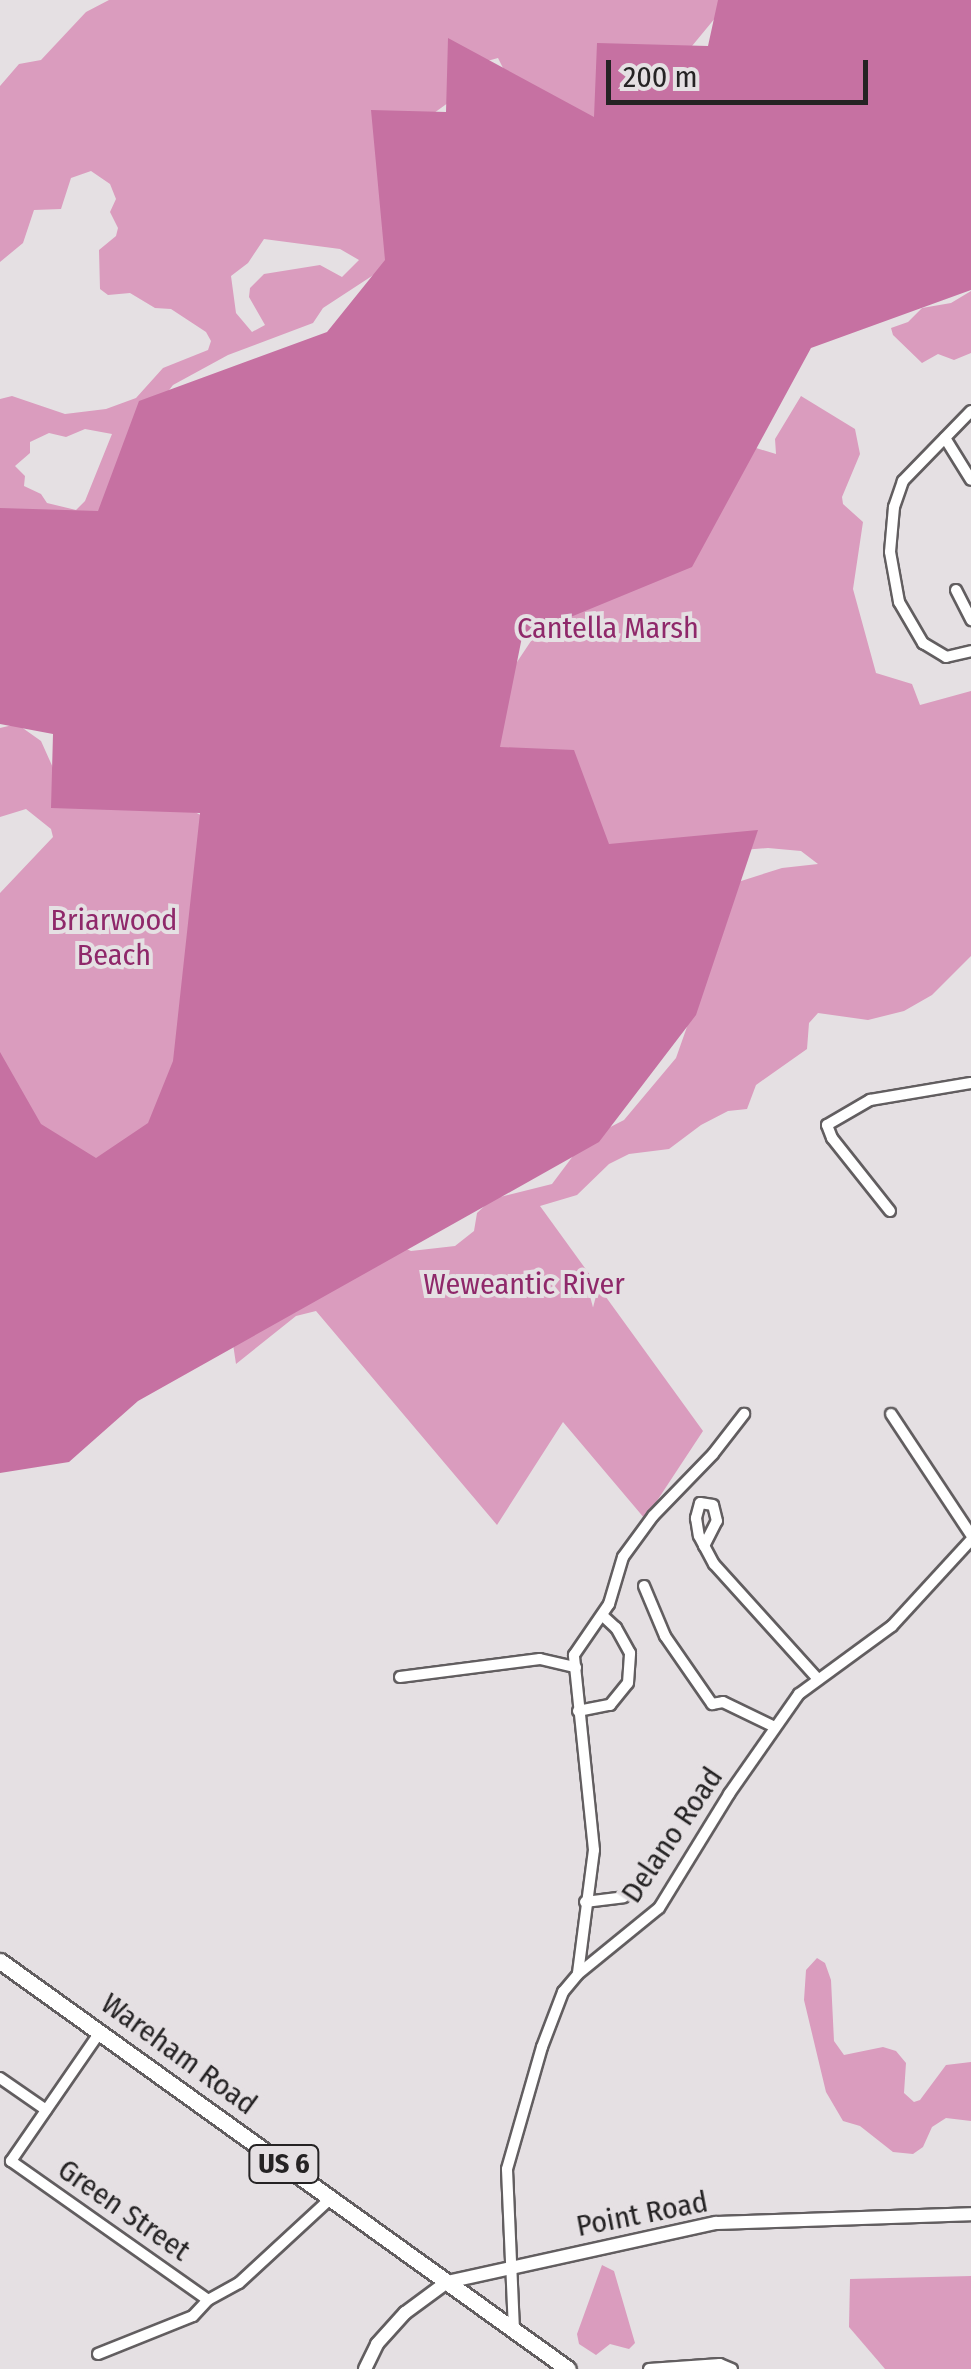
<!DOCTYPE html>
<style>
body{margin:0}
#map{position:relative;width:971px;height:2369px;overflow:hidden;background:#e5e0e3;font-family:"Fira Sans Condensed",sans-serif}
div>[style]{position:absolute}
[style*='--x']{left:calc(var(--x)*1px);top:calc(var(--y)*1px);width:calc(var(--w)*1px);rotate:calc(var(--a)*1deg)}
.green>*{inset:0;background:#da9cbe}
.water>*{inset:0;background:#c671a2}
.roads{filter:drop-shadow(2px 0 #625e60) drop-shadow(-2px 0 #625e60) drop-shadow(0 2px #625e60) drop-shadow(0 -2px #625e60)}
.minor>*{height:10px;margin:-5px;padding:0 5px;transform-origin:5px;border-radius:5px;background:#fff}
.tertiary>*{height:12px;margin:-6px;padding:0 6px;transform-origin:6px;border-radius:6px;background:#fff}
.primary>*{height:15px;margin:-7.5px;padding:0 7.5px;transform-origin:7.5px;border-radius:7.5px;background:#fff}
span{translate:-50% -50%;white-space:nowrap;text-align:center;line-height:1.15;-webkit-text-stroke:8px #e5e0e3;paint-order:stroke}
.shield-label span{padding:2px 8px;background:#e5e0e3;border:2px solid;border-radius:8px;-webkit-text-stroke-width:0}
.shield-label{font-size:28px;color:#252324;font-weight:700}
.park-label{font-size:30px;color:#8f286a}
.street-label{font-size:30px;color:#252324}
.scale{position:absolute;left:606px;top:60px;width:262px;height:45px;box-sizing:border-box;border:5px solid #252324;border-top:0;padding-left:12px;font-size:30px;line-height:35px;white-space:nowrap;color:#252324;-webkit-text-stroke:8px #e5e0e3;paint-order:stroke}
</style>
<div id="map">
<div class="green">
<div style="clip-path:polygon(evenodd,109px 0,730px 0,692px 46px,601px 126px,506px 74px,498px 58px,480px 63px,452px 100px,434px 113px,404px 242px,375px 274px,323px 308px,313px 323px,228px 355px,173px 385px,153px 411px,101px 515px,0 509px,0 399px,12px 396px,65px 414px,106px 409px,136px 398px,163px 368px,208px 350px,211px 341px,206px 332px,171px 309px,155px 308px,130px 293px,108px 295px,100px 289px,99px 250px,116px 236px,118px 228px,110px 212px,116px 199px,110px 184px,91px 171px,71px 178px,61px 209px,34px 210px,23px 243px,0 262px,0 86px,19px 64px,41px 60px,86px 12px,109px 0,264px 239px,340px 249px,359px 260px,342px 277px,320px 265px,264px 274px,250px 288px,249px 297px,265px 325px,252px 332px,236px 313px,231px 276px,248px 263px,264px 239px,109px 0,85px 429px,112px 434px,85px 501px,76px 510px,47px 503px,41px 494px,24px 486px,25px 476px,15px 466px,30px 453px,30px 442px,49px 433px,66px 437px,85px 429px)"></div>
<div style="clip-path:polygon(971px 291px,971px 353px,954px 360px,938px 354px,922px 363px,893px 335px,891px 328px,908px 322px,922px 308px,951px 303px)"></div>
<div style="clip-path:polygon(801px 396px,855px 429px,860px 454px,842px 497px,843px 504px,863px 522px,853px 589px,876px 673px,912px 684px,920px 705px,971px 691px,971px 956px,932px 995px,904px 1011px,868px 1020px,818px 1013px,809px 1023px,807px 1049px,756px 1085px,747px 1109px,728px 1111px,701px 1125px,669px 1149px,629px 1154px,609px 1164px,577px 1195px,540px 1206px,703px 1431px,645px 1519px,563px 1422px,497px 1525px,316px 1311px,296px 1316px,236px 1364px,233px 1344px,393px 1243px,411px 1251px,455px 1246px,474px 1231px,477px 1213px,492px 1199px,552px 1184px,585px 1140px,624px 1120px,676px 1058px,738px 882px,782px 868px,818px 864px,801px 851px,768px 848px,605px 861px,492px 766px,515px 665px,537px 632px,568px 600px,756px 448px,776px 454px,775px 439px)"></div>
<div style="clip-path:polygon(17px 724px,41px 741px,63px 790px,84px 790px,109px 779px,148px 788px,224px 827px,238px 859px,219px 1001px,202px 1074px,164px 1141px,127px 1167px,101px 1169px,90px 1162px,71px 1161px,51px 1149px,0 1087px,0 893px,53px 837px,51px 829px,26px 809px,0 817px,0 728px)"></div>
<div style="clip-path:polygon(817px 1958px,825px 1963px,831px 1980px,834px 2041px,844px 2055px,883px 2047px,896px 2051px,906px 2063px,904px 2093px,914px 2102px,920px 2100px,946px 2065px,971px 2062px,971px 2121px,946px 2118px,932px 2127px,923px 2147px,913px 2154px,893px 2152px,860px 2126px,843px 2121px,826px 2092px,804px 2000px,806px 1970px)"></div>
<div style="clip-path:polygon(602px 2265px,614px 2271px,635px 2343px,629px 2349px,610px 2344px,596px 2355px,579px 2344px,577px 2334px)"></div>
<div style="clip-path:polygon(971px 2276px,971px 2369px,885px 2369px,849px 2327px,850px 2279px)"></div>
</div>
<div class="water">
<div style="clip-path:polygon(718px 0,971px 0,971px 290px,811px 348px,692px 567px,522px 637px,500px 747px,574px 750px,609px 844px,758px 830px,696px 1015px,599px 1142px,138px 1401px,69px 1462px,0 1473px,0 1052px,41px 1124px,96px 1158px,148px 1123px,173px 1061px,200px 813px,51px 808px,53px 734px,0 724px,0 508px,98px 511px,139px 401px,327px 332px,385px 260px,371px 110px,446px 112px,448px 38px,594px 117px,597px 43px,708px 46px)"></div>
</div>
<div class="roads">
<div class="minor">
<div style="--x:971;--y:411;--w:98;--a:134.2"></div>
<div style="--x:903;--y:481;--w:28;--a:109"></div>
<div style="--x:894;--y:507;--w:45;--a:95.1"></div>
<div style="--x:890;--y:552;--w:51;--a:79.8"></div>
<div style="--x:899;--y:602;--w:48;--a:59.7"></div>
<div style="--x:923;--y:643;--w:27;--a:31"></div>
<div style="--x:946;--y:657;--w:26;--a:-13"></div>
<div style="--x:945;--y:438;--w:49;--a:58.2"></div>
<div style="--x:956;--y:590;--w:34;--a:63"></div>
<div style="--x:890;--y:1211;--w:93;--a:-128.5"></div>
<div style="--x:832;--y:1138;--w:14;--a:-111"></div>
<div style="--x:827;--y:1125;--w:50;--a:-30.2"></div>
<div style="--x:870;--y:1100;--w:102;--a:-9.6"></div>
<div style="--x:891;--y:1414;--w:145;--a:56.5"></div>
<div style="--x:704;--y:1546;--w:28;--a:-63"></div>
<div style="--x:717;--y:1521;--w:16;--a:-104"></div>
<div style="--x:713;--y:1505;--w:13;--a:-171"></div>
<div style="--x:700;--y:1503;--w:16;--a:105"></div>
<div style="--x:696;--y:1518;--w:18;--a:81"></div>
<div style="--x:699;--y:1536;--w:32;--a:62"></div>
<div style="--x:714;--y:1564;--w:154;--a:47.9"></div>
<div style="--x:644;--y:1586;--w:54;--a:67.2"></div>
<div style="--x:665;--y:1636;--w:83;--a:55.3"></div>
<div style="--x:712;--y:1704;--w:11;--a:-10"></div>
<div style="--x:723;--y:1702;--w:58;--a:25.7"></div>
<div style="--x:400;--y:1677;--w:141;--a:-7.3"></div>
<div style="--x:540;--y:1659;--w:37;--a:13"></div>
<div style="--x:578;--y:1711;--w:33;--a:-11"></div>
<div style="--x:610;--y:1705;--w:28;--a:-51"></div>
<div style="--x:628;--y:1683;--w:30;--a:-86"></div>
<div style="--x:630;--y:1653;--w:29;--a:-119"></div>
<div style="--x:616;--y:1628;--w:19;--a:-137"></div>
<div style="--x:585;--y:1902;--w:39;--a:-7"></div>
<div style="--x:578;--y:1973;--w:124;--a:-82.6"></div>
<div style="--x:594;--y:1850;--w:196;--a:-95.9"></div>
<div style="--x:574;--y:1655;--w:62;--a:-55.5"></div>
<div style="--x:609;--y:1604;--w:49;--a:-73.4"></div>
<div style="--x:623;--y:1557;--w:51;--a:-53.8"></div>
<div style="--x:653;--y:1516;--w:86;--a:-45.9"></div>
<div style="--x:713;--y:1454;--w:51;--a:-52.2"></div>
<div style="--x:100;--y:2032;--w:157;--a:124.6"></div>
<div style="--x:11;--y:2161;--w:241;--a:35.2"></div>
<div style="--x:0;--y:2078;--w:56;--a:34.8"></div>
<div style="--x:514;--y:2330;--w:161;--a:-92.5"></div>
<div style="--x:507;--y:2169;--w:127;--a:-74"></div>
<div style="--x:542;--y:2047;--w:59;--a:-69.1"></div>
<div style="--x:563;--y:1992;--w:23;--a:-50"></div>
<div style="--x:578;--y:1974;--w:104;--a:-39.2"></div>
<div style="--x:659;--y:1908;--w:134;--a:-58.4"></div>
<div style="--x:729;--y:1794;--w:122;--a:-55"></div>
<div style="--x:799;--y:1694;--w:115;--a:-36.2"></div>
<div style="--x:892;--y:1626;--w:117;--a:-47.4"></div>
<div style="--x:98;--y:2354;--w:102;--a:-21.8"></div>
<div style="--x:193;--y:2316;--w:22;--a:-47"></div>
<div style="--x:208;--y:2300;--w:35;--a:-29"></div>
<div style="--x:239;--y:2283;--w:125;--a:-42.7"></div>
<div style="--x:649;--y:2369;--w:71;--a:-4"></div>
<div style="--x:720;--y:2364;--w:13;--a:23"></div>
</div>
<div class="tertiary">
<div style="--x:365;--y:2369;--w:28;--a:-64"></div>
<div style="--x:377;--y:2344;--w:42;--a:-47.9"></div>
<div style="--x:405;--y:2313;--w:52;--a:-36.4"></div>
<div style="--x:447;--y:2282;--w:275;--a:-12.4"></div>
<div style="--x:716;--y:2223;--w:255;--a:-2"></div>
</div>
<div class="primary">
<div style="--x:0;--y:1961;--w:699;--a:35.69"></div>
</div>
</div>
<div class="shield-label">
<span style="left:284px;top:2164px">US 6</span>
</div>
<div class="park-label">
<span style="left:608px;top:628px">Cantella Marsh</span>
<span style="left:114px;top:937px">Briarwood<br>Beach</span>
<span style="left:524px;top:1284px">Weweantic River</span>
</div>
<div class="street-label">
<span style="left:672px;top:1835px;rotate:-56deg">Delano Road</span>
<span style="left:179px;top:2054px;rotate:36deg">Wareham Road</span>
<span style="left:124px;top:2210px;rotate:35deg">Green Street</span>
<span style="left:642px;top:2214px;rotate:-11deg">Point Road</span>
</div>
<div class="scale">200 m</div>
</div>
